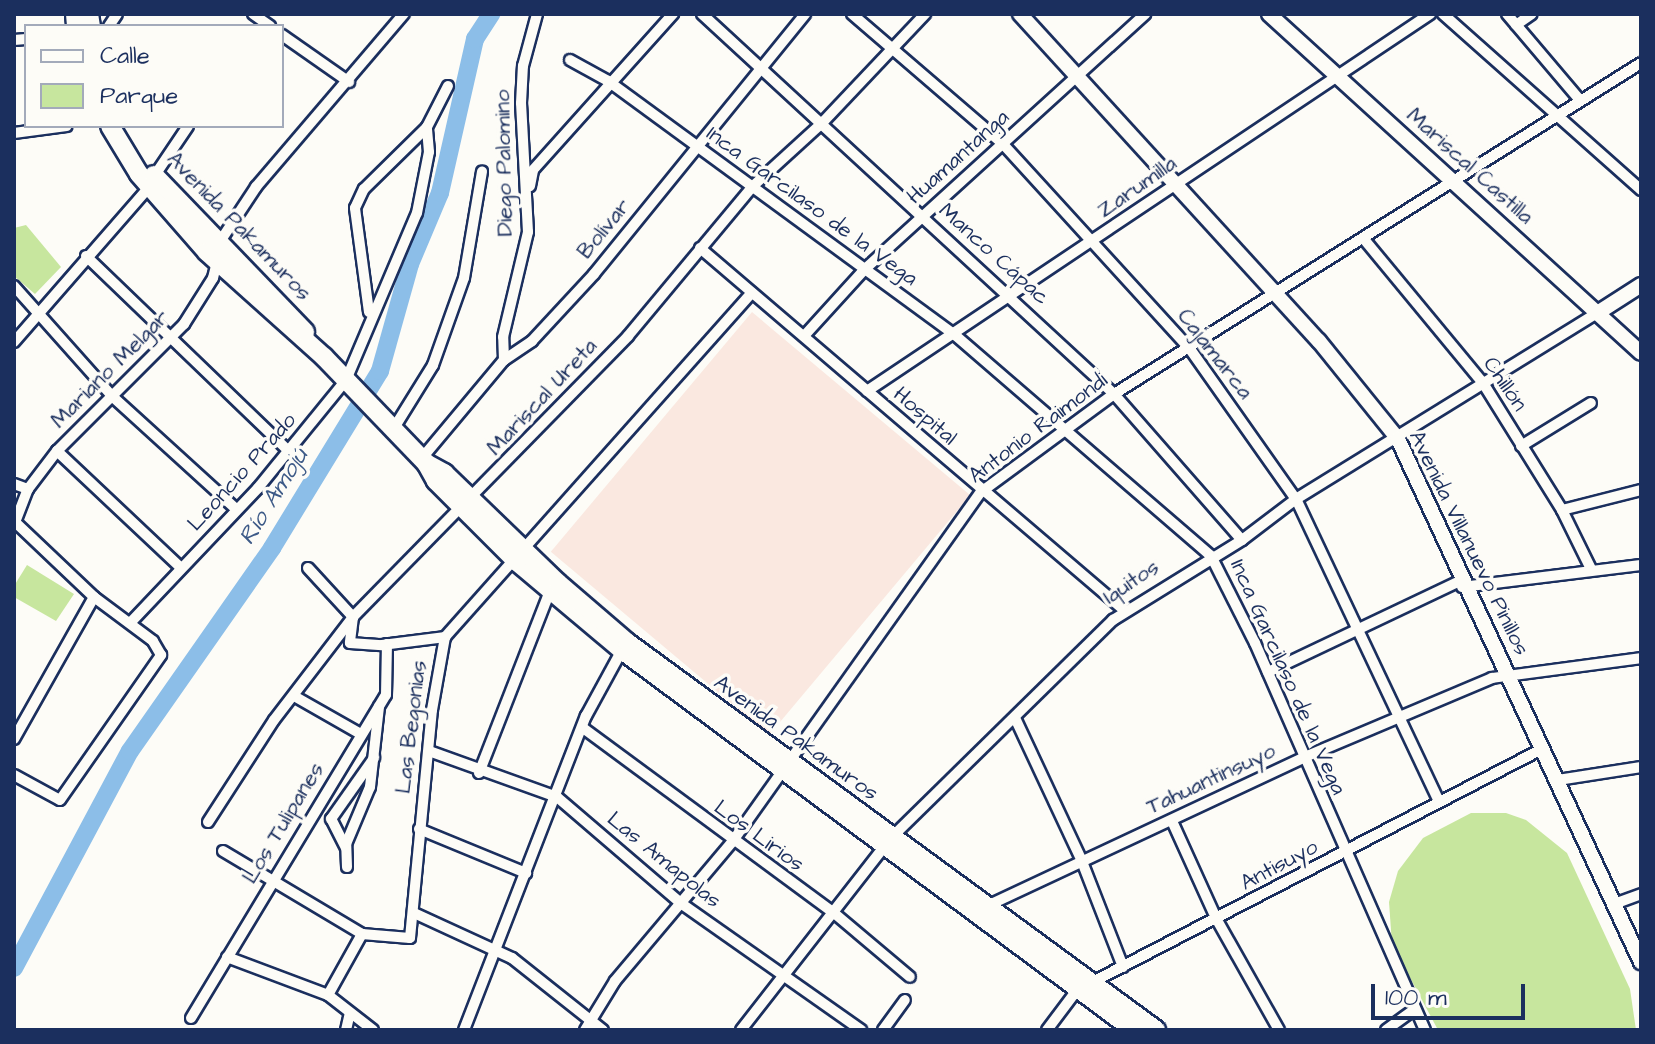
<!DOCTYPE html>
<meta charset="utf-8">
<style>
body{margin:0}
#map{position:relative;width:1655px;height:1044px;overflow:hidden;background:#fdfcf7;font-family:"Architects Daughter",sans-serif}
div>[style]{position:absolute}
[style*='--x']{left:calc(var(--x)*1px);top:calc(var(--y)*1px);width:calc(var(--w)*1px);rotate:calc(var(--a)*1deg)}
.built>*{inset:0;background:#fae8e0;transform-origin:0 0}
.green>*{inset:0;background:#c7e69e}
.river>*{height:18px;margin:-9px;padding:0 9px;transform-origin:9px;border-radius:9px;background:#8cbee8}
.roads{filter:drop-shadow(2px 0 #1b2f5e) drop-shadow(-2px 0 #1b2f5e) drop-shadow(0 2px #1b2f5e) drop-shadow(0 -2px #1b2f5e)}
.street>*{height:10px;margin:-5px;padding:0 5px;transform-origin:5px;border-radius:5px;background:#fdfcf7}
.secondary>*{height:14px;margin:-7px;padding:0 7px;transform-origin:7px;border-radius:7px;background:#fdfcf7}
.highway>*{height:18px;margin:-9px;padding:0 9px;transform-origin:9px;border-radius:9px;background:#fdfcf7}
span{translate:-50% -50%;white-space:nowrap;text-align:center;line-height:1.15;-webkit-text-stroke:7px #fdfcf7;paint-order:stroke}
.street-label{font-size:22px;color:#1b2f5e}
.water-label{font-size:24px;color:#3d5a87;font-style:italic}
.frame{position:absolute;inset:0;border:16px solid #1b2f5e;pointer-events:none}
.legend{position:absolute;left:24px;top:24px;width:260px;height:104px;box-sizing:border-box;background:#fdfcf7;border:2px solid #a3aaba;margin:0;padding:10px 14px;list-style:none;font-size:24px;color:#1b2f5e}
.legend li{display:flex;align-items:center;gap:16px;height:40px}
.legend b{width:40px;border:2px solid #a3aaba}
.scale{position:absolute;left:1371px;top:984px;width:154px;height:36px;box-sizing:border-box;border:4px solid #1b2f5e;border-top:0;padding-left:10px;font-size:24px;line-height:28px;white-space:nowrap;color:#1b2f5e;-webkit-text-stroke:6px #fdfcf7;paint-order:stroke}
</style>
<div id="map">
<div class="built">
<div style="left:752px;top:312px;width:285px;height:313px;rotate:40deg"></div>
</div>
<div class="green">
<div style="clip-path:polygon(26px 225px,61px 267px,35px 294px,14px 276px,14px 228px)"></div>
<div style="clip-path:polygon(27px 565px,74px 594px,56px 621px,14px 597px,14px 586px)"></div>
<div style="clip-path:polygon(1471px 813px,1506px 813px,1526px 820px,1567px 853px,1630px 989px,1636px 1030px,1438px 1030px,1392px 944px,1389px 902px,1398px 871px,1423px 838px)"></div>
</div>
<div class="river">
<div style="--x:14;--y:968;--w:246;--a:-61.9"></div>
<div style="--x:130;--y:751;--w:248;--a:-55"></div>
<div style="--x:272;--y:548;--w:207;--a:-58.6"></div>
<div style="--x:380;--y:371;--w:111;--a:-74.3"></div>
<div style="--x:410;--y:264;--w:77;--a:-67.1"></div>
<div style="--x:440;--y:193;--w:158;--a:-77.2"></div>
<div style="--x:475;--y:39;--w:30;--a:-57"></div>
</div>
<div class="roads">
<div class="street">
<div style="--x:253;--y:14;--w:21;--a:35"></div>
<div style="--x:702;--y:14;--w:560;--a:42.69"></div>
<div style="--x:1114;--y:394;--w:194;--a:48.8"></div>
<div style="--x:852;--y:14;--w:198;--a:40.7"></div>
<div style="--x:1002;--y:143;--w:279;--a:47.6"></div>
<div style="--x:1190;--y:349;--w:184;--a:54.8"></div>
<div style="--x:1296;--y:499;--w:332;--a:64.7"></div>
<div style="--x:1443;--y:14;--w:265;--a:41.6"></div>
<div style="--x:1507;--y:14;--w:113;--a:49.7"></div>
<div style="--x:1516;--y:25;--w:19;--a:-35"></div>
<div style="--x:109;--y:26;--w:14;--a:-56"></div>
<div style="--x:282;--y:35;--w:82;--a:35"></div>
<div style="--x:14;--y:40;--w:12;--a:-5"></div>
<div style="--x:570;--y:60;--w:43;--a:28.9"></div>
<div style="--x:608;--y:81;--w:430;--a:36.2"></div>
<div style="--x:955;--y:335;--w:338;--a:40.8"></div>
<div style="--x:1211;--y:556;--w:97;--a:63.2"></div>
<div style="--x:1255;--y:643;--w:423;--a:66.3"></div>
<div style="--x:14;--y:133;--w:53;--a:-7.5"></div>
<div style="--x:155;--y:175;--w:59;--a:-56"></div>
<div style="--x:530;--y:186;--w:16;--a:-79"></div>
<div style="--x:533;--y:170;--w:210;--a:-48.1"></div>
<div style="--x:1363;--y:238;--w:188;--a:50.4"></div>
<div style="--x:1483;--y:383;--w:150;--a:58.1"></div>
<div style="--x:1562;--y:510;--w:66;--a:63.8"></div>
<div style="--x:217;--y:246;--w:71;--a:-56.5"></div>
<div style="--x:256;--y:187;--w:228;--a:-49.5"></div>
<div style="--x:700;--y:248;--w:559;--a:40.5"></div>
<div style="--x:86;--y:256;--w:283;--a:43.9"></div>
<div style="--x:14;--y:286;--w:149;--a:48.3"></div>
<div style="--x:113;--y:397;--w:166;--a:42.3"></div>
<div style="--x:369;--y:312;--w:105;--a:-97.7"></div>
<div style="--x:355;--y:208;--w:21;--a:-65"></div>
<div style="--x:364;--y:189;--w:88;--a:-44.5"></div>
<div style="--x:427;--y:127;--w:46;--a:-62.9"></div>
<div style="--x:804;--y:336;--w:91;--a:-47.7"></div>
<div style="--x:865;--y:269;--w:379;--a:-42.3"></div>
<div style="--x:14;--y:342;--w:206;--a:-48.9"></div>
<div style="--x:504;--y:360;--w:23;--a:-92"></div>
<div style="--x:503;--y:337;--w:108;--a:-76.6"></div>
<div style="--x:528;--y:232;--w:129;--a:-93.1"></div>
<div style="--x:521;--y:103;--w:37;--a:-87"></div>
<div style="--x:523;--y:66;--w:54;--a:-74.9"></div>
<div style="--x:867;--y:391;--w:678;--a:-33.81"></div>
<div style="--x:394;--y:428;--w:74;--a:-58.2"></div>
<div style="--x:433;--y:365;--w:92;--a:-70.4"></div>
<div style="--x:464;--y:278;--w:108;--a:-80.4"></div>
<div style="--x:1521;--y:446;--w:82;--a:-31.6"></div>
<div style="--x:57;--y:451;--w:170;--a:43.3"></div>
<div style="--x:422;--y:458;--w:128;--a:-50.1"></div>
<div style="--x:504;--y:360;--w:34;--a:-34"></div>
<div style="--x:532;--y:341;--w:91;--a:-47.2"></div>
<div style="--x:594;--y:274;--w:335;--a:-50.9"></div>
<div style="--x:14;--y:484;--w:15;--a:20"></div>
<div style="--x:1562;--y:510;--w:81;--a:-14.2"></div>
<div style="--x:14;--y:525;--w:39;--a:-69"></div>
<div style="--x:28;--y:489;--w:48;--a:-52.7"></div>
<div style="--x:57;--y:451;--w:180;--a:-45"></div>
<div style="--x:184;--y:324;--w:54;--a:-57.8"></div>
<div style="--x:213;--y:278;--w:16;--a:-76"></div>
<div style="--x:308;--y:568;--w:67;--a:47.4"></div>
<div style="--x:353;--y:617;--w:26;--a:97"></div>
<div style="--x:350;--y:643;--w:32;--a:4"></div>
<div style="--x:382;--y:645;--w:64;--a:-7.2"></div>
<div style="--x:1462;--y:587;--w:180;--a:-7"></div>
<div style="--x:131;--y:622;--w:185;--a:-46.5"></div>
<div style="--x:258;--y:488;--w:139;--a:-50.8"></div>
<div style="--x:346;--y:380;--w:181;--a:-67"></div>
<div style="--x:417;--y:213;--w:62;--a:-78.9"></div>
<div style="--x:429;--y:152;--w:25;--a:-95"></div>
<div style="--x:1268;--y:672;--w:212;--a:-25.4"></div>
<div style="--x:294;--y:696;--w:75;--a:29.6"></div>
<div style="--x:1015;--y:718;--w:156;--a:64.9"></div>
<div style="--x:1081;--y:859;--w:116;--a:68.7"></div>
<div style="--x:583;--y:728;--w:312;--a:36.4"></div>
<div style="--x:834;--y:913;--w:99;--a:40.1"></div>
<div style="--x:14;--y:739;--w:163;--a:-60.6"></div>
<div style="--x:429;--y:751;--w:136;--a:19.8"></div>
<div style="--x:557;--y:797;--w:165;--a:40.6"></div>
<div style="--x:682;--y:904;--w:219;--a:35.1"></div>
<div style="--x:479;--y:773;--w:195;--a:-68.7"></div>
<div style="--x:14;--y:775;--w:52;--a:28.5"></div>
<div style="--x:60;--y:800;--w:177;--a:-55.1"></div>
<div style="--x:161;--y:655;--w:16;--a:-120"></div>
<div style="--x:153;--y:641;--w:74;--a:-143.3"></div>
<div style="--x:94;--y:597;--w:109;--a:-136.5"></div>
<div style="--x:1558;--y:780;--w:84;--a:-8.9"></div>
<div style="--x:1172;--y:821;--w:109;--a:65.6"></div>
<div style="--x:1217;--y:920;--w:126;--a:60.6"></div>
<div style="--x:208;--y:822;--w:121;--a:-57.1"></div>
<div style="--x:274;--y:720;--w:130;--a:-52.5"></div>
<div style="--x:353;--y:617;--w:393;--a:-45.6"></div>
<div style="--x:628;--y:336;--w:195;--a:-50.2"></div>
<div style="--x:753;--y:186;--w:95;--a:-42.4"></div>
<div style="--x:823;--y:122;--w:149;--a:-46.6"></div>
<div style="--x:419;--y:829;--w:116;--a:22.4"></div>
<div style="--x:346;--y:848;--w:33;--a:-117"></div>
<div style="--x:331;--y:819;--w:75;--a:-54.8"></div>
<div style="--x:223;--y:851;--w:162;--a:30.8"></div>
<div style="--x:362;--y:934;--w:48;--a:4.8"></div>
<div style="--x:410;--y:938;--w:229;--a:-84.5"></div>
<div style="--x:432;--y:710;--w:74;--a:-79.9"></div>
<div style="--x:445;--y:637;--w:461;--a:-48.3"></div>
<div style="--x:347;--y:867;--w:23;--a:-92"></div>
<div style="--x:346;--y:844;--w:62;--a:-67.2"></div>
<div style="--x:370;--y:787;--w:81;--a:-83.6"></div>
<div style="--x:1614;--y:904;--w:29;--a:-20"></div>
<div style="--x:987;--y:906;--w:351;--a:-25.1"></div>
<div style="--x:1305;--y:757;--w:203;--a:-22.9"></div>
<div style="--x:1492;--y:678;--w:150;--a:-7.6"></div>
<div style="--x:414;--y:913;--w:108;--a:24.7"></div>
<div style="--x:512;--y:958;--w:116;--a:38.4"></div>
<div style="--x:227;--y:957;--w:108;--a:20.6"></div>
<div style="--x:328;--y:995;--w:57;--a:37.9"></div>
<div style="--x:328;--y:995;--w:70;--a:-60.9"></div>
<div style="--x:191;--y:1018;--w:377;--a:-58.9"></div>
<div style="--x:386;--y:695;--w:51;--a:-88.9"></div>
<div style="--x:346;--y:1030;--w:17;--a:-77"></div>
<div style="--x:464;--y:1030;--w:337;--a:-68.8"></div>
<div style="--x:586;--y:716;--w:75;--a:-61.4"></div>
<div style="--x:585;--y:1030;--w:57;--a:-58.5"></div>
<div style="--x:615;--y:981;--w:182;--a:-49.9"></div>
<div style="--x:732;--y:842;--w:430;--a:-54.6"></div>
<div style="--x:981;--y:492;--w:165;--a:-36.4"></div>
<div style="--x:1114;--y:394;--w:622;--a:-32.13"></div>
<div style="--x:741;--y:1030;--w:245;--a:-52"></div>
<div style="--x:892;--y:837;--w:310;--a:-44.5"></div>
<div style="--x:1113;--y:620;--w:152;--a:-31.8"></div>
<div style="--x:1242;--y:540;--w:68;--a:-37.2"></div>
<div style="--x:1296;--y:499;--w:356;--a:-31.7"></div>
<div style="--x:883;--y:1030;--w:37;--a:-54"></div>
<div style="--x:1047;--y:1030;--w:50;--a:-53.1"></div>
<div style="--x:1077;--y:990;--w:524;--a:-27.4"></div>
<div style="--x:1386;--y:1030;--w:34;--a:-36"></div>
</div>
<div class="secondary">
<div style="--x:1020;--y:14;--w:443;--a:47.6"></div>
<div style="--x:1319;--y:341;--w:126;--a:51.1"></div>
<div style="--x:1398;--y:439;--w:577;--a:65.08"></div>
<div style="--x:1269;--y:14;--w:503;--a:42.34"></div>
<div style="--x:1599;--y:312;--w:50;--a:-32.7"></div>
</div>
<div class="highway">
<div style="--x:75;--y:14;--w:12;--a:85"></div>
<div style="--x:89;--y:14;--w:12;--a:81"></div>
<div style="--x:110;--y:126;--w:56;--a:58.9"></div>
<div style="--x:139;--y:174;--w:103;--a:48.9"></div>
<div style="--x:207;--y:252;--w:157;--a:41.9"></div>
<div style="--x:324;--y:357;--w:147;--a:46.1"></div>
<div style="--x:154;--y:175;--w:218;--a:46.1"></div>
<div style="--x:1134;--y:1030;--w:638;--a:-143.42"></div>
<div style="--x:622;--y:650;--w:137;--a:-140"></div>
<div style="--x:517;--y:562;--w:115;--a:-135"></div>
<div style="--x:436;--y:481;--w:21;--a:-119"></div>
<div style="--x:426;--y:463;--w:21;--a:29"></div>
<div style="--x:444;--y:473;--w:158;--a:44"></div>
<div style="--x:558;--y:583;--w:92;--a:40.6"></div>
<div style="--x:628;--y:643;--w:655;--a:36.24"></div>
</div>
</div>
<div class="street-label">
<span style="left:958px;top:157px;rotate:-42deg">Huamantanga</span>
<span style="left:504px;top:163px;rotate:-91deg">Diego Palomino</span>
<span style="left:1470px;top:166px;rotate:42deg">Mariscal Castilla</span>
<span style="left:1137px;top:187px;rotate:-35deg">Zarumilla</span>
<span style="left:812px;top:206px;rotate:36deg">Inca Garcilaso de la Vega</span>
<span style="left:239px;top:226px;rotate:46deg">Avenida Pakamuros</span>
<span style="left:604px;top:229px;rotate:-51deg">Bolívar</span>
<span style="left:994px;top:254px;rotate:42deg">Manco Cápac</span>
<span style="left:1215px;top:354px;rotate:52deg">Cajamarca</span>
<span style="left:110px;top:369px;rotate:-45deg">Mariano Melgar</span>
<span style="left:1505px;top:384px;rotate:56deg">Chillón</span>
<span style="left:542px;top:397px;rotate:-47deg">Mariscal Ureta</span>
<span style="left:925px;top:416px;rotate:41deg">Hospital</span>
<span style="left:1038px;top:428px;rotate:-37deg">Antonio Raimondi</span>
<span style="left:242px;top:472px;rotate:-48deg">Leoncio Prado</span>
<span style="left:1469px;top:543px;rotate:64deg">Avenida Villanuevo Pinillos</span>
<span style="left:1131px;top:582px;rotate:-34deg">Iquitos</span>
<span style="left:1288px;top:677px;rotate:66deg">Inca Garcilaso de la Vega</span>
<span style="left:411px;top:727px;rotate:-83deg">Las Begonias</span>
<span style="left:796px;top:738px;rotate:36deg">Avenida Pakamuros</span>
<span style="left:1211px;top:779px;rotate:-25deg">Tahuantinsuyo</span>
<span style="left:283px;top:823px;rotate:-59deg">Los Tulipanes</span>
<span style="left:759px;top:836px;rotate:36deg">Los Lirios</span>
<span style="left:664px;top:860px;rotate:39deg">Las Amapolas</span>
<span style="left:1279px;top:865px;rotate:-28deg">Antisuyo</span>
</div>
<div class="water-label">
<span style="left:274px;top:497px;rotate:-58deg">Río Amojú</span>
</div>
<div class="frame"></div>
<ul class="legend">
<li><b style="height:10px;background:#fdfcf7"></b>Calle</li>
<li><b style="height:22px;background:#c7e69e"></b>Parque</li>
</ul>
<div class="scale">100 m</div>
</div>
